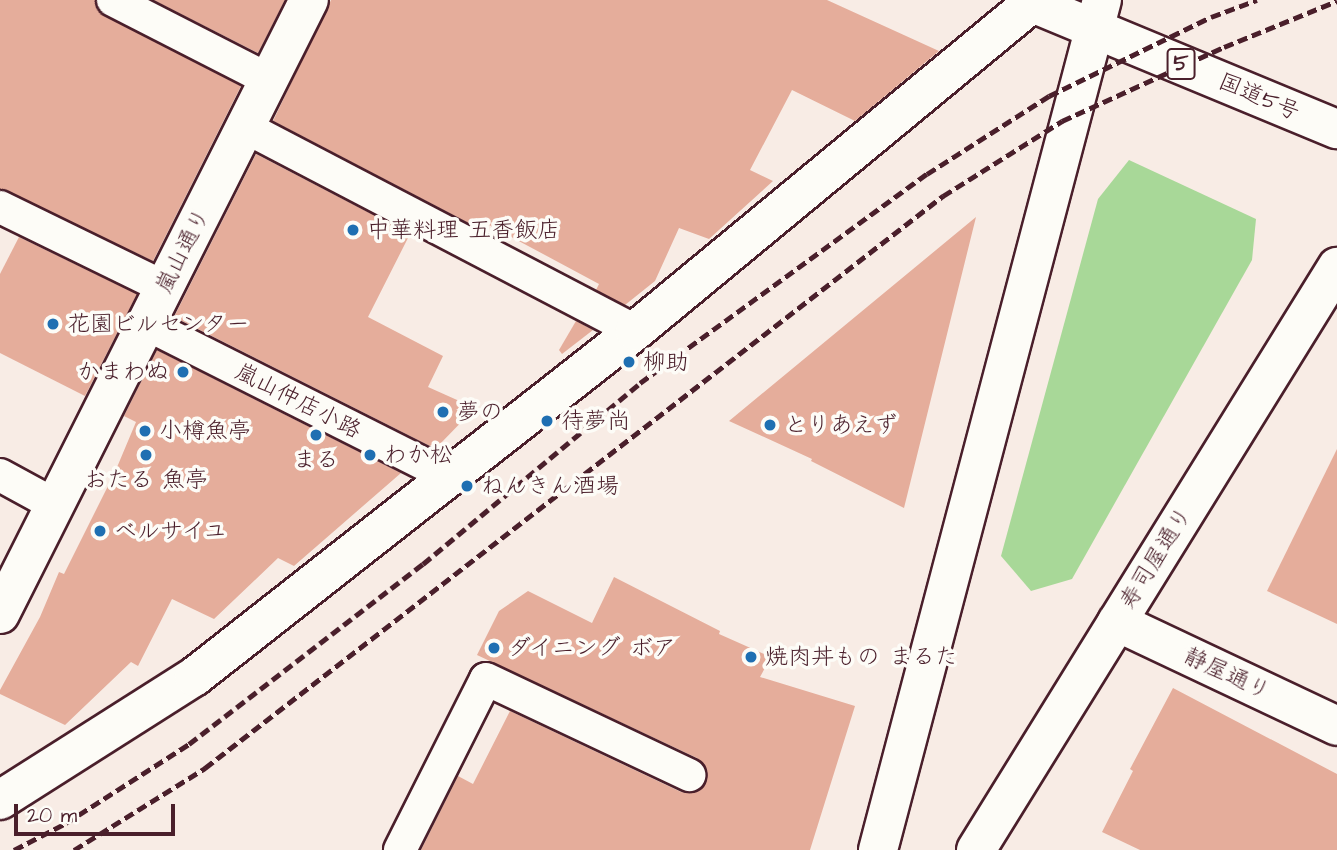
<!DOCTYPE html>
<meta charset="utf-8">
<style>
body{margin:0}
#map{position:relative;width:1337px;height:850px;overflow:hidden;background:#f8ece5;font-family:"Architects Daughter","Klee One",sans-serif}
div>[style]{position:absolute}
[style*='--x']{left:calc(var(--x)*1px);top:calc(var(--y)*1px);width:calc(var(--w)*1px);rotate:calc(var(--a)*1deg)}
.green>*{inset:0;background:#a8d898}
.building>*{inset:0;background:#e5ad9b}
.roads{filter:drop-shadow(2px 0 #4a1f2b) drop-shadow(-2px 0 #4a1f2b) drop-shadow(0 2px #4a1f2b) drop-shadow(0 -2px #4a1f2b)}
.lane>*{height:32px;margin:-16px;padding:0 16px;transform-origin:16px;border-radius:16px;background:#fdfcf7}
.street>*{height:38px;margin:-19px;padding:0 19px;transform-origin:19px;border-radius:19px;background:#fdfcf7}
.secondary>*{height:38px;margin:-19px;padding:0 19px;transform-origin:19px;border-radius:19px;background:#fdfcf7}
.highway>*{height:38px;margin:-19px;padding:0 19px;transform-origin:19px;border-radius:19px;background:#fdfcf7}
.rail>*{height:5px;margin-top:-2.5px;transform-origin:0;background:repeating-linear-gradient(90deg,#4a1f2b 0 10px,transparent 0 15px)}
.dots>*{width:19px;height:19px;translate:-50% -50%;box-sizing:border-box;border:4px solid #fdfcf7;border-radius:50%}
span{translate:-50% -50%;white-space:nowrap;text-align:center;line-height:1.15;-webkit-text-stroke:7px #fdfcf7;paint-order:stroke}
.shield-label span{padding:2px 5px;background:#fdfcf7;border:2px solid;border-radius:5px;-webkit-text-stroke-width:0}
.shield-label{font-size:21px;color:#4a1f2b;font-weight:700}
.street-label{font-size:23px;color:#4a1f2b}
.poi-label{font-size:23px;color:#4a1f2b}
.left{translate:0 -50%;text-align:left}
.right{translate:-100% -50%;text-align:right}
.scale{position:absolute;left:14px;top:804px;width:161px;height:32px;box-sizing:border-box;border:4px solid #4a1f2b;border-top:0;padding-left:9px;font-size:21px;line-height:24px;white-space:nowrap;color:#4a1f2b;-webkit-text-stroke:5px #fdfcf7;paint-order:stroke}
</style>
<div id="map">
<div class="green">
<div style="clip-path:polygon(1129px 160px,1256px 219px,1252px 260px,1072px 579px,1031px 591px,1001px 556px,1098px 199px)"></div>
</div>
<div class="building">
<div style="clip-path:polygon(0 0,95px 0,97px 9px,105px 16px,241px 86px,153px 261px,0 189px)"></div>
<div style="clip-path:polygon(153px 0,285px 0,258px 53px)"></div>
<div style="clip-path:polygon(331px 0,827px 0,939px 51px,855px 121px,792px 90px,750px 170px,773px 181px,709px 239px,679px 228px,655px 281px,625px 305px,596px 290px,599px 284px,476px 218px,472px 225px,273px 121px)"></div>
<div style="clip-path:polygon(256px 154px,410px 234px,368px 317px,443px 356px,428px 387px,475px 408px,440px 444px,435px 442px,430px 446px,174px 317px)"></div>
<div style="clip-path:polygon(976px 217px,904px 508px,811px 461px,812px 459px,729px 421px)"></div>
<div style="clip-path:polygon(19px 237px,137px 294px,85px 396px,0 353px,0 274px)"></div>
<div style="clip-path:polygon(576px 321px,593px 330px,562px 354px,559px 350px)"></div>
<div style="clip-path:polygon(157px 350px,401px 473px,294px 566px,278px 558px,214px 619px,172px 599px,138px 666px,131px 662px,65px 725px,0 694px,0 690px,40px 617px,59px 572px,64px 574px,115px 472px,136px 422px,124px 416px)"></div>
<div style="clip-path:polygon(1337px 449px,1337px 624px,1267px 591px)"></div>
<div style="clip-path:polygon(614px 577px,720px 631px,719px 634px,771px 657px,760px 677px,855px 706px,810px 850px,421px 850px,458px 776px,473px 784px,510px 711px,681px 792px,691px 793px,705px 783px,707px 773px,697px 758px,477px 655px,499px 611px,528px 591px,592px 623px)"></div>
<div style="clip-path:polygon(1173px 688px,1337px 774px,1337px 850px,1140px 850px,1102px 832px,1133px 771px,1130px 769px)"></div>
</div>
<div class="roads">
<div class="lane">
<div style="--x:113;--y:0;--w:175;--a:27.1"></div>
<div style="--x:245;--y:127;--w:440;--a:27.6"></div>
<div style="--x:0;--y:207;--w:182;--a:26"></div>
<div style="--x:146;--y:324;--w:340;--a:26.7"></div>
<div style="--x:0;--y:475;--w:63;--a:28.6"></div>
<div style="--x:400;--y:850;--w:191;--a:-63.3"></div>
<div style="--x:486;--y:679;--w:225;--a:25.3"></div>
</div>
<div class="street">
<div style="--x:0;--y:614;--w:687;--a:-63.29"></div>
<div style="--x:1117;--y:622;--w:243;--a:25.3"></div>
<div style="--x:0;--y:800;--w:230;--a:-32.4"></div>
<div style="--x:194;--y:677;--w:561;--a:-38.12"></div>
<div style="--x:635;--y:331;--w:515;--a:-39.56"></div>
<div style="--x:878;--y:850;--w:879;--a:-75.24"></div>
</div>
<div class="secondary">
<div style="--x:976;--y:850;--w:686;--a:-58.23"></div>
</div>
<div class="highway">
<div style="--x:1025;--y:0;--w:338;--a:22.5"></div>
</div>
</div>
<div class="rail">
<div style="--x:14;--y:850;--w:59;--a:-27.4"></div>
<div style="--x:66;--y:823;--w:146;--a:-32.7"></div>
<div style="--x:189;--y:744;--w:295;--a:-37.6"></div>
<div style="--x:423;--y:564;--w:283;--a:-39.8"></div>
<div style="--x:640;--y:383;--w:355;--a:-36.1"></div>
<div style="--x:927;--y:174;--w:145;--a:-32.6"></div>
<div style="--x:1049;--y:96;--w:180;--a:-26"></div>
<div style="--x:1211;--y:17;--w:49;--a:-20.3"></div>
<div style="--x:74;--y:850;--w:155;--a:-32"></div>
<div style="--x:205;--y:768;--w:934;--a:-37.78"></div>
<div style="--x:943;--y:196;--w:141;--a:-32.2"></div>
<div style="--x:1062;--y:121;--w:178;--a:-24.6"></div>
<div style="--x:1224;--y:47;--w:122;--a:-22.2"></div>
</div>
<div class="dots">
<div style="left:353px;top:230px;background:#1f6fb2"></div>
<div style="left:53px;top:324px;background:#1f6fb2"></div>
<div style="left:629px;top:362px;background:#1f6fb2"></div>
<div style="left:183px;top:372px;background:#1f6fb2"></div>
<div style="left:443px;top:412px;background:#1f6fb2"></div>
<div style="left:547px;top:421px;background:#1f6fb2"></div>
<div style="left:770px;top:425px;background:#1f6fb2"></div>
<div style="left:145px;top:431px;background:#1f6fb2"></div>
<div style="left:316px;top:435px;background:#1f6fb2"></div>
<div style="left:146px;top:455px;background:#1f6fb2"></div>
<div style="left:370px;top:455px;background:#1f6fb2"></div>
<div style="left:467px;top:486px;background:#1f6fb2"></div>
<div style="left:100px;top:531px;background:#1f6fb2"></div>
<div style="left:494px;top:648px;background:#1f6fb2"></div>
<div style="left:751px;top:657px;background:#1f6fb2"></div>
</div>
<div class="shield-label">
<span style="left:1181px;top:64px">5</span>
</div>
<div class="street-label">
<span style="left:1259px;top:97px;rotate:23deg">国道5号</span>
<span style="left:183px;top:251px;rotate:-63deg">嵐山通り</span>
<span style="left:298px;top:401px;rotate:27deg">嵐山仲店小路</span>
<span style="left:1156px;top:558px;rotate:-58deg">寿司屋通り</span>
<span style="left:1227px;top:674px;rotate:25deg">静屋通り</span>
</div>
<div class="poi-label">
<span class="left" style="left:367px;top:230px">中華料理 五香飯店</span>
<span class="left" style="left:67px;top:324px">花園ビルセンター</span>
<span class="left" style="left:643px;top:362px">柳助</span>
<span class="right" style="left:169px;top:372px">かまわぬ</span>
<span class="left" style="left:457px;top:412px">夢の</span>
<span class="left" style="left:561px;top:421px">待夢尚</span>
<span class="left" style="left:784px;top:425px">とりあえず</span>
<span class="left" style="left:159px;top:431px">小樽魚亭</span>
<span class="left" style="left:384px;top:455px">わか松</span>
<span style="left:316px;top:460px">まる</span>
<span style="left:146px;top:480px">おたる 魚亭</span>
<span class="left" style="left:481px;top:486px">ねんきん酒場</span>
<span class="left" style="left:114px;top:531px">ベルサイユ</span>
<span class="left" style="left:508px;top:648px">ダイニング ボア</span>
<span class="left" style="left:765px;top:657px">焼肉丼もの まるた</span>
</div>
<div class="scale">20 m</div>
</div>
